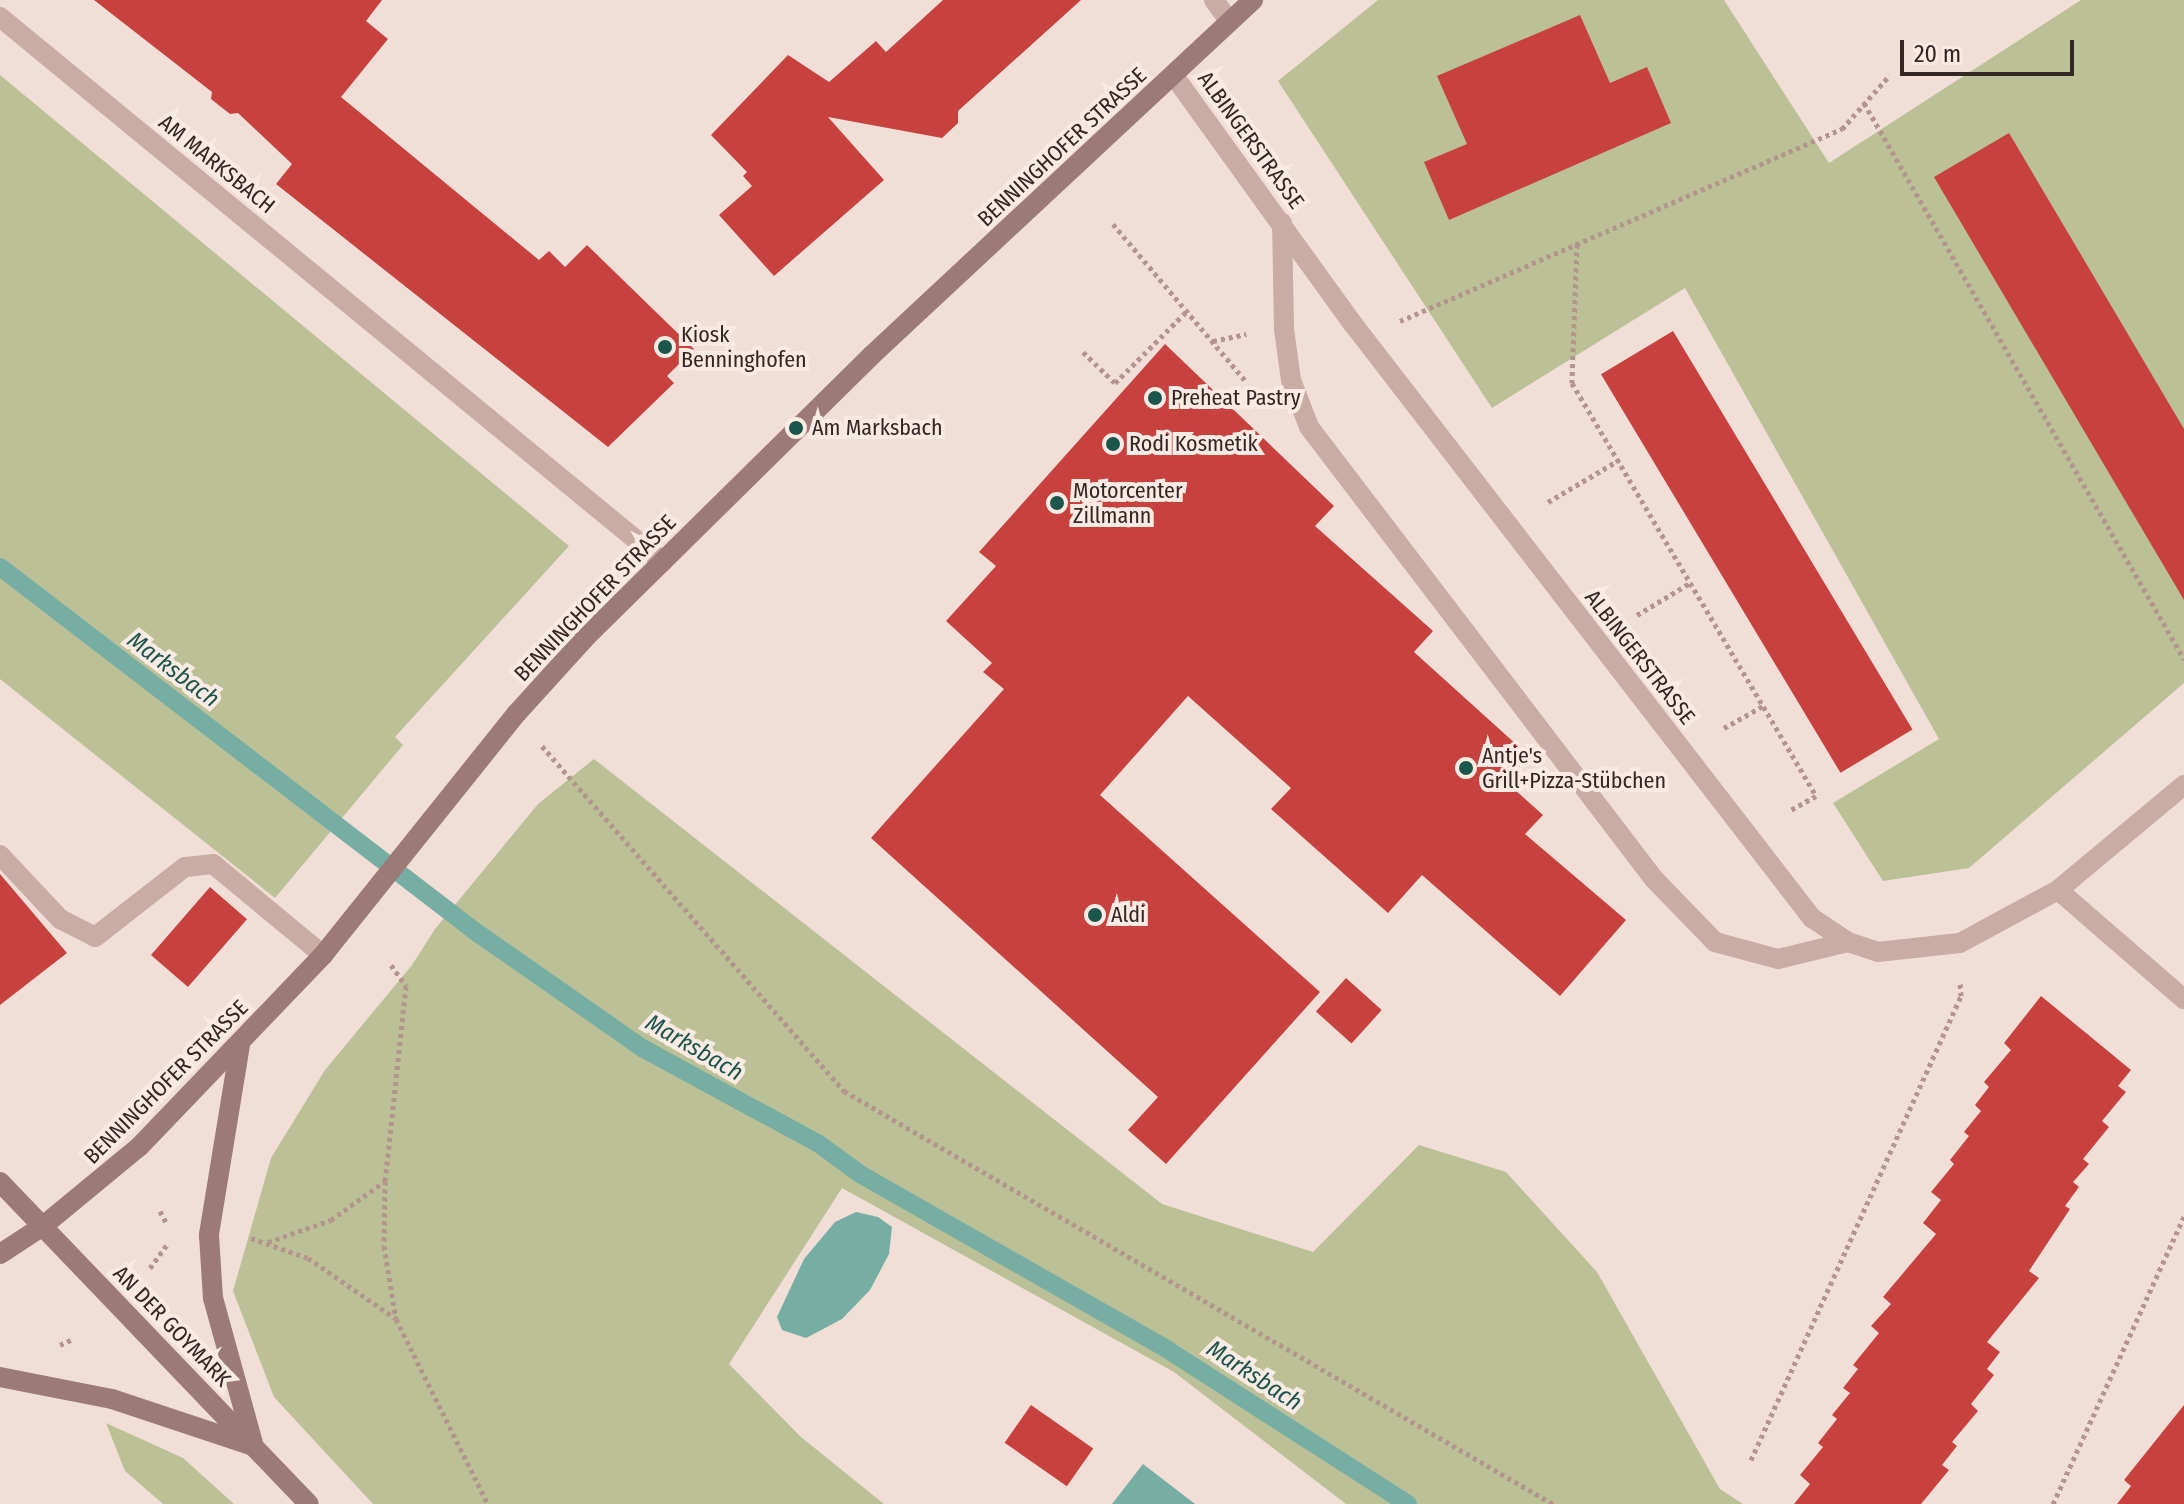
<!DOCTYPE html>
<meta charset="utf-8">
<style>
body{margin:0}
#map{position:relative;width:2184px;height:1504px;overflow:hidden;background:#f1dfd7;font-family:"Fira Sans Condensed",sans-serif}
div>[style]{position:absolute}
[style*='--x']{left:calc(var(--x)*1px);top:calc(var(--y)*1px);width:calc(var(--w)*1px);rotate:calc(var(--a)*1deg)}
.green>*{inset:0;background:#bbc097}
.water>*{inset:0;background:#76aea4}
.stream>*{height:18px;margin:-9px;padding:0 9px;transform-origin:9px;border-radius:9px;background:#76aea4}
.building>*{inset:0;background:#c7413e;transform-origin:0 0}
.path>*{height:5px;margin-top:-2.5px;transform-origin:0;background:repeating-linear-gradient(90deg,#b4958d 0 4px,transparent 0 8px)}
.lane>*{height:20px;margin:-10px;padding:0 10px;transform-origin:10px;border-radius:10px;background:#c9aca3}
.street>*{height:20px;margin:-10px;padding:0 10px;transform-origin:10px;border-radius:10px;background:#c9aca3}
.secondary>*{height:20px;margin:-10px;padding:0 10px;transform-origin:10px;border-radius:10px;background:#9c7a75}
.dots>*{width:22px;height:22px;translate:-50% -50%;box-sizing:border-box;border:4px solid #f9eae3;border-radius:50%}
span{translate:-50% -50%;white-space:nowrap;text-align:center;line-height:1.15;-webkit-text-stroke:8px #f9eae3;paint-order:stroke}
.street-label{font-size:22px;color:#342625}
.poi-label{font-size:22px;color:#342625}
.left{translate:0 -50%;text-align:left}
.water-label{font-size:24px;color:#1b554c;font-style:italic}
.scale{position:absolute;left:1900px;top:40px;width:174px;height:36px;box-sizing:border-box;border:4px solid #342625;border-top:0;padding-left:10px;font-size:24px;line-height:28px;white-space:nowrap;color:#342625;-webkit-text-stroke:6px #f9eae3;paint-order:stroke}
</style>
<div id="map">
<div class="green">
<div style="clip-path:polygon(1378px 0,1724px 0,1829px 163px,2081px 0,2184px 0,2184px 683px,1969px 868px,1883px 881px,1833px 803px,1939px 739px,1685px 288px,1492px 408px,1278px 81px)"></div>
<div style="clip-path:polygon(0 75px,569px 546px,395px 737px,403px 745px,275px 898px,0 679px)"></div>
<div style="clip-path:polygon(594px 759px,1162px 1204px,1313px 1252px,1419px 1145px,1506px 1172px,1597px 1272px,1720px 1489px,1743px 1504px,1346px 1504px,1174px 1372px,842px 1188px,729px 1364px,801px 1437px,884px 1504px,373px 1504px,274px 1397px,233px 1291px,271px 1158px,325px 1070px,412px 965px,435px 929px,538px 804px)"></div>
<div style="clip-path:polygon(106px 1423px,183px 1458px,234px 1504px,163px 1504px,125px 1471px)"></div>
</div>
<div class="water">
<div style="clip-path:polygon(856px 1212px,878px 1217px,892px 1227px,889px 1254px,870px 1290px,842px 1319px,806px 1338px,782px 1330px,777px 1317px,804px 1259px,835px 1222px)"></div>
<div style="clip-path:polygon(1143px 1464px,1195px 1504px,1112px 1504px)"></div>
</div>
<div class="stream">
<div style="--x:0;--y:567;--w:600;--a:37.48"></div>
<div style="--x:476;--y:932;--w:205;--a:34.9"></div>
<div style="--x:644;--y:1049;--w:199;--a:28.5"></div>
<div style="--x:819;--y:1144;--w:51;--a:36.2"></div>
<div style="--x:860;--y:1174;--w:355;--a:29.7"></div>
<div style="--x:1168;--y:1350;--w:285;--a:32.7"></div>
</div>
<div class="building">
<div style="clip-path:polygon(94px 0,382px 0,366px 21px,388px 39px,341px 97px,539px 260px,549px 251px,565px 267px,587px 245px,694px 349px,667px 376px,674px 383px,608px 447px,276px 184px,292px 164px,238px 113px,230px 114px,211px 99px,212px 92px)"></div>
<div style="clip-path:polygon(943px 0,1081px 0,958px 111px,958px 123px,942px 138px,828px 117px,884px 180px,774px 276px,719px 215px,752px 186px,743px 176px,747px 172px,711px 135px,788px 55px,829px 82px,876px 41px,886px 52px)"></div>
<div style="clip-path:polygon(1580px 15px,1610px 83px,1647px 67px,1671px 123px,1449px 220px,1424px 162px,1467px 144px,1437px 76px)"></div>
<div style="clip-path:polygon(2009px 133px,2184px 429px,2184px 600px,1934px 177px)"></div>
<div style="left:1673px;top:331px;width:465px;height:84px;rotate:59deg"></div>
<div style="clip-path:polygon(1165px 344px,1334px 506px,1315px 526px,1433px 631px,1414px 652px,1529px 756px,1506px 782px,1543px 815px,1525px 834px,1626px 920px,1560px 996px,1422px 875px,1388px 913px,1271px 809px,1291px 788px,1188px 696px,1100px 795px,1320px 992px,1166px 1164px,1128px 1130px,1158px 1097px,871px 838px,1004px 689px,983px 672px,992px 663px,946px 621px,996px 566px,979px 552px)"></div>
<div style="clip-path:polygon(0 874px,67px 953px,0 1005px)"></div>
<div style="left:210px;top:887px;width:49px;height:90px;rotate:41deg"></div>
<div style="left:1346px;top:978px;width:48px;height:45px;rotate:42deg"></div>
<div style="clip-path:polygon(2041px 996px,2131px 1070px,2118px 1086px,2126px 1092px,2102px 1121px,2109px 1127px,2083px 1159px,2089px 1164px,2073px 1182px,2079px 1187px,2065px 1206px,2070px 1209px,2029px 1271px,2039px 1278px,1987px 1342px,2000px 1352px,1987px 1369px,1994px 1375px,1971px 1404px,1978px 1411px,1952px 1442px,1957px 1446px,1942px 1465px,1949px 1470px,1921px 1504px,1794px 1504px,1810px 1484px,1800px 1475px,1823px 1447px,1818px 1443px,1837px 1419px,1832px 1415px,1850px 1393px,1843px 1388px,1858px 1369px,1853px 1365px,1879px 1333px,1871px 1326px,1891px 1304px,1883px 1297px,1936px 1234px,1923px 1223px,1941px 1200px,1931px 1192px,1954px 1164px,1950px 1160px,1969px 1136px,1964px 1132px,1981px 1111px,1975px 1105px,1989px 1087px,1984px 1082px,2011px 1050px,2004px 1043px)"></div>
<div style="left:1031px;top:1405px;width:76px;height:46px;rotate:35deg"></div>
<div style="clip-path:polygon(2184px 1405px,2184px 1504px,2117px 1504px,2131px 1486px,2124px 1480px)"></div>
</div>
<div class="path">
<div style="--x:1864;--y:103;--w:642;--a:60.08"></div>
<div style="--x:1113;--y:224;--w:204;--a:49.8"></div>
<div style="--x:1577;--y:244;--w:139;--a:92.1"></div>
<div style="--x:1572;--y:383;--w:480;--a:59.4"></div>
<div style="--x:1816;--y:796;--w:31;--a:151"></div>
<div style="--x:1400;--y:321;--w:482;--a:-23.5"></div>
<div style="--x:1842;--y:129;--w:72;--a:-48.4"></div>
<div style="--x:1213;--y:341;--w:34;--a:-12"></div>
<div style="--x:1083;--y:352;--w:45;--a:44.1"></div>
<div style="--x:1115;--y:383;--w:102;--a:-45"></div>
<div style="--x:1548;--y:502;--w:82;--a:-30.6"></div>
<div style="--x:1637;--y:615;--w:62;--a:-31.1"></div>
<div style="--x:1724;--y:728;--w:45;--a:-29.4"></div>
<div style="--x:542;--y:746;--w:459;--a:48.8"></div>
<div style="--x:844;--y:1091;--w:821;--a:30.22"></div>
<div style="--x:391;--y:965;--w:26;--a:54"></div>
<div style="--x:406;--y:986;--w:196;--a:96.1"></div>
<div style="--x:385;--y:1181;--w:65;--a:90.9"></div>
<div style="--x:384;--y:1246;--w:74;--a:80.7"></div>
<div style="--x:396;--y:1319;--w:207;--a:63.6"></div>
<div style="--x:160;--y:1211;--w:15;--a:62"></div>
<div style="--x:251;--y:1238;--w:60;--a:19.3"></div>
<div style="--x:308;--y:1258;--w:106;--a:34.6"></div>
<div style="--x:268;--y:1242;--w:67;--a:-19.2"></div>
<div style="--x:331;--y:1220;--w:67;--a:-35.8"></div>
<div style="--x:150;--y:1268;--w:31;--a:-54"></div>
<div style="--x:60;--y:1345;--w:14;--a:-25"></div>
<div style="--x:1751;--y:1460;--w:509;--a:-65.65"></div>
<div style="--x:1961;--y:996;--w:15;--a:-94"></div>
<div style="--x:2053;--y:1504;--w:316;--a:-65.5"></div>
</div>
<div class="lane">
<div style="--x:1282;--y:223;--w:106;--a:88.9"></div>
<div style="--x:1284;--y:329;--w:51;--a:82.2"></div>
<div style="--x:1291;--y:380;--w:50;--a:69"></div>
<div style="--x:1309;--y:427;--w:569;--a:52.65"></div>
<div style="--x:1654;--y:879;--w:88;--a:45.9"></div>
<div style="--x:1715;--y:942;--w:65;--a:15.1"></div>
<div style="--x:1778;--y:959;--w:72;--a:-13.7"></div>
<div style="--x:0;--y:855;--w:88;--a:46.8"></div>
<div style="--x:60;--y:919;--w:39;--a:27"></div>
<div style="--x:95;--y:937;--w:114;--a:-37.9"></div>
<div style="--x:185;--y:867;--w:28;--a:-6"></div>
<div style="--x:213;--y:864;--w:143;--a:39.6"></div>
</div>
<div class="street">
<div style="--x:1214;--y:0;--w:26;--a:54"></div>
<div style="--x:0;--y:17;--w:858;--a:39.42"></div>
<div style="--x:1174;--y:76;--w:306;--a:54.2"></div>
<div style="--x:1353;--y:324;--w:751;--a:52.31"></div>
<div style="--x:1812;--y:918;--w:43;--a:33.7"></div>
<div style="--x:1848;--y:942;--w:32;--a:18"></div>
<div style="--x:1878;--y:952;--w:82;--a:-6.3"></div>
<div style="--x:1960;--y:943;--w:111;--a:-28.4"></div>
<div style="--x:2058;--y:890;--w:164;--a:-39.8"></div>
<div style="--x:2058;--y:890;--w:167;--a:40.9"></div>
</div>
<div class="secondary">
<div style="--x:240;--y:1045;--w:193;--a:99.3"></div>
<div style="--x:209;--y:1235;--w:63;--a:86.4"></div>
<div style="--x:213;--y:1298;--w:150;--a:74.6"></div>
<div style="--x:0;--y:1182;--w:446;--a:46.2"></div>
<div style="--x:0;--y:1254;--w:51;--a:-33.1"></div>
<div style="--x:43;--y:1226;--w:124;--a:-39.5"></div>
<div style="--x:139;--y:1147;--w:266;--a:-46.2"></div>
<div style="--x:323;--y:955;--w:310;--a:-51.3"></div>
<div style="--x:517;--y:713;--w:100;--a:-47.8"></div>
<div style="--x:584;--y:639;--w:404;--a:-44.6"></div>
<div style="--x:872;--y:355;--w:521;--a:-42.98"></div>
<div style="--x:0;--y:1377;--w:114;--a:11.1"></div>
<div style="--x:112;--y:1399;--w:145;--a:18.4"></div>
</div>
<div class="dots">
<div style="left:665px;top:347px;background:#1b554c"></div>
<div style="left:1155px;top:398px;background:#1b554c"></div>
<div style="left:796px;top:428px;background:#1b554c"></div>
<div style="left:1113px;top:444px;background:#1b554c"></div>
<div style="left:1057px;top:503px;background:#1b554c"></div>
<div style="left:1466px;top:768px;background:#1b554c"></div>
<div style="left:1095px;top:915px;background:#1b554c"></div>
</div>
<div class="street-label">
<span style="left:1251px;top:140px;rotate:54deg">ALBINGERSTRASSE</span>
<span style="left:1062px;top:147px;rotate:-43deg">BENNINGHOFER STRASSE</span>
<span style="left:217px;top:164px;rotate:39deg">AM MARKSBACH</span>
<span style="left:595px;top:598px;rotate:-46deg">BENNINGHOFER STRASSE</span>
<span style="left:1640px;top:657px;rotate:52deg">ALBINGERSTRASSE</span>
<span style="left:166px;top:1082px;rotate:-45deg">BENNINGHOFER STRASSE</span>
<span style="left:172px;top:1326px;rotate:46deg">AN DER GOYMARK</span>
</div>
<div class="poi-label">
<span class="left" style="left:681px;top:347px">Kiosk<br>Benninghofen</span>
<span class="left" style="left:1171px;top:398px">Preheat Pastry</span>
<span class="left" style="left:812px;top:428px">Am Marksbach</span>
<span class="left" style="left:1129px;top:444px">Rodi Kosmetik</span>
<span class="left" style="left:1073px;top:503px">Motorcenter<br>Zillmann</span>
<span class="left" style="left:1482px;top:768px">Antje's<br>Grill+Pizza-Stübchen</span>
<span class="left" style="left:1111px;top:915px">Aldi</span>
</div>
<div class="water-label">
<span style="left:173px;top:670px;rotate:37deg">Marksbach</span>
<span style="left:694px;top:1048px;rotate:30deg">Marksbach</span>
<span style="left:1254px;top:1376px;rotate:33deg">Marksbach</span>
</div>
<div class="scale">20 m</div>
</div>
